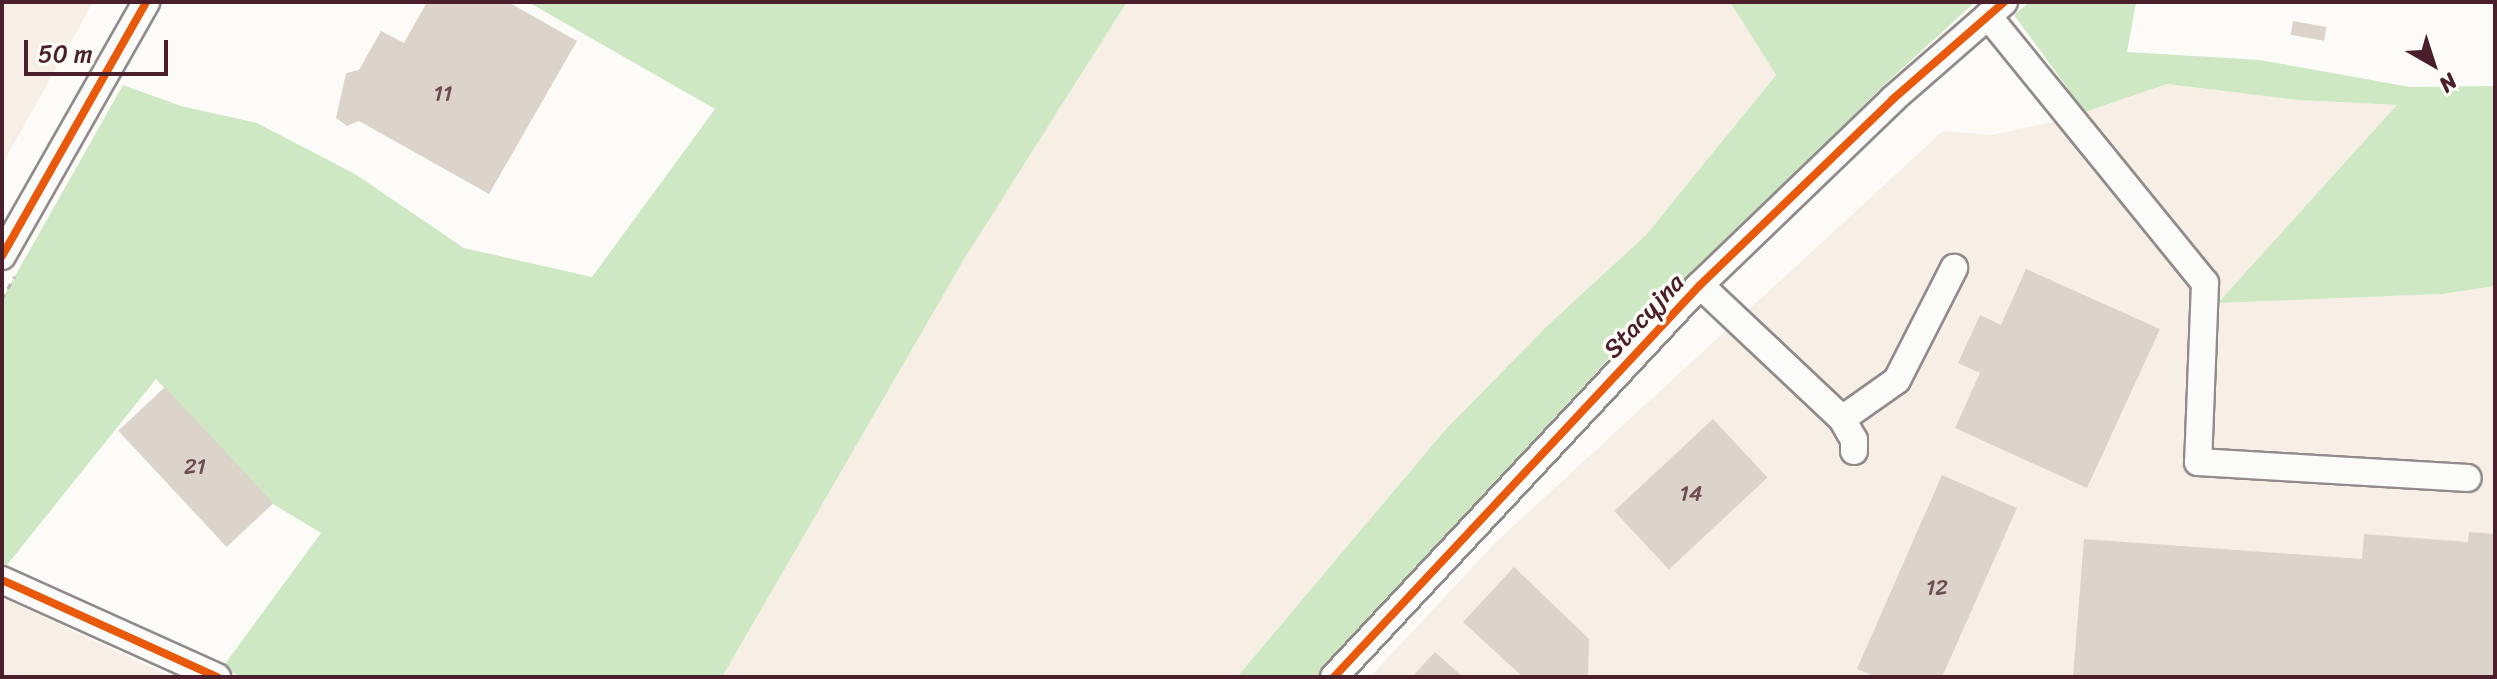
<!DOCTYPE html>
<style>
body{margin:0}
#map{position:relative;width:2497px;height:679px;overflow:hidden;background:#fcfbf8;font-family:Sriracha,sans-serif}
div>[style]{position:absolute}
[style*='--x']{left:calc(var(--x)*1px);top:calc(var(--y)*1px);width:calc(var(--w)*1px);rotate:calc(var(--a)*1deg)}
.built>*{inset:0;background:#f7efe6}
.green>*{inset:0;background:#cee8c4}
.building>*{inset:0;background:#dcd3cb;transform-origin:0 0}
.path>*{height:3px;margin-top:-1.5px;transform-origin:0;background:repeating-linear-gradient(90deg,#bbb6b6 0 6px,transparent 0 12px)}
.roads{filter:drop-shadow(2px 0 #928a8b) drop-shadow(-2px 0 #928a8b) drop-shadow(0 2px #928a8b) drop-shadow(0 -2px #928a8b)}
.minor>*{height:26px;margin:-13px;padding:0 13px;transform-origin:13px;border-radius:13px;background:#fbfbf9}
.cycleway>*{height:8px;margin:-4px;padding:0 4px;transform-origin:4px;border-radius:4px;background:#e8590c}
span{translate:-50% -50%;white-space:nowrap;text-align:center;line-height:1.15;-webkit-text-stroke:7px #fdfcf7;paint-order:stroke}
.number-label{font-size:22px;color:#6e4c53}
.number-label span{-webkit-text-stroke-width:0}
.street-label{font-size:26px;color:#4a1f2b}
.frame{position:absolute;inset:0;border:4px solid #4a1f2b;pointer-events:none}
.north{position:absolute;left:2393px;top:24px;width:80px;height:80px;-webkit-text-stroke:6px #fdfcf7;paint-order:stroke;rotate:141deg;font-size:22px;font-weight:700;line-height:32px;text-align:center;color:#4a1f2b}
.north::after{content:'';display:block;margin:auto;width:28px;height:36px;background:#4a1f2b;clip-path:polygon(50% 0,100% 100%,50% 72%,0 100%)}
.scale{position:absolute;left:24px;top:40px;width:144px;height:36px;box-sizing:border-box;border:4px solid #4a1f2b;border-top:0;padding-left:10px;font-size:24px;line-height:28px;white-space:nowrap;color:#4a1f2b;-webkit-text-stroke:6px #fdfcf7;paint-order:stroke}
</style>
<div id="map">
<div class="built">
<div style="clip-path:polygon(2px 2px,93px 2px,2px 165px)"></div>
<div style="clip-path:polygon(1127px 2px,1730px 2px,1776px 75px,1646px 235px,1546px 327px,1446px 429px,1237px 677px,722px 677px,966px 256px)"></div>
<div style="clip-path:polygon(2167px 84px,2298px 100px,2398px 105px,2219px 303px,2442px 294px,2495px 286px,2495px 677px,1370px 677px,1496px 542px,1943px 131px,1991px 135px,2062px 120px)"></div>
<div style="clip-path:polygon(2px 599px,7px 600px,172px 677px,2px 677px)"></div>
</div>
<div class="green">
<div style="clip-path:polygon(528px 2px,1127px 2px,966px 256px,722px 677px,243px 677px,222px 668px,321px 533px,273px 504px,156px 379px,7px 565px,2px 564px,2px 299px,123px 85px,181px 106px,257px 123px,355px 174px,464px 248px,592px 277px,715px 109px)"></div>
<div style="clip-path:polygon(1730px 2px,1975px 2px,1883px 86px,1612px 355px,1316px 677px,1237px 677px,1446px 429px,1546px 327px,1646px 235px,1776px 75px)"></div>
<div style="clip-path:polygon(2030px 2px,2136px 2px,2127px 52px,2260px 60px,2410px 87px,2495px 86px,2495px 286px,2442px 294px,2218px 303px,2397px 105px,2298px 100px,2167px 84px,2085px 112px,2014px 15px)"></div>
</div>
<div class="building">
<div style="clip-path:polygon(427px 2px,508px 2px,577px 41px,489px 194px,359px 121px,347px 126px,336px 118px,346px 73px,359px 70px,381px 31px,404px 43px)"></div>
<div style="left:2293px;top:21px;width:34px;height:14px;rotate:10deg"></div>
<div style="clip-path:polygon(2026px 269px,2160px 329px,2087px 488px,1955px 428px,1980px 373px,1958px 363px,1980px 315px,2001px 325px)"></div>
<div style="left:165px;top:387px;width:159px;height:64px;rotate:47deg"></div>
<div style="left:1713px;top:419px;width:80px;height:135px;rotate:47deg"></div>
<div style="clip-path:polygon(1942px 475px,2017px 508px,1942px 677px,1876px 677px,1857px 669px)"></div>
<div style="clip-path:polygon(2469px 532px,2495px 534px,2494px 677px,2073px 677px,2084px 539px,2362px 559px,2364px 534px,2468px 542px)"></div>
<div style="clip-path:polygon(1514px 567px,1589px 639px,1588px 677px,1523px 677px,1463px 622px)"></div>
<div style="clip-path:polygon(1435px 652px,1463px 677px,1412px 677px)"></div>
</div>
<div class="path">
<div style="--x:2;--y:299;--w:26;--a:-61"></div>
</div>
<div class="roads">
<div class="minor">
<div style="--x:1988;--y:16;--w:344;--a:50.9"></div>
<div style="--x:2205;--y:283;--w:179;--a:92.2"></div>
<div style="--x:2198;--y:462;--w:270;--a:3.4"></div>
<div style="--x:2;--y:256;--w:292;--a:-60.4"></div>
<div style="--x:1700;--y:285;--w:195;--a:43.3"></div>
<div style="--x:1842;--y:419;--w:67;--a:-35.3"></div>
<div style="--x:1897;--y:380;--w:126;--a:-63"></div>
<div style="--x:1842;--y:419;--w:24;--a:60"></div>
<div style="--x:1854;--y:440;--w:11;--a:90"></div>
<div style="--x:2;--y:580;--w:236;--a:24.3"></div>
<div style="--x:1334;--y:677;--w:536;--a:-46.96"></div>
<div style="--x:1700;--y:285;--w:268;--a:-43.9"></div>
<div style="--x:1893;--y:99;--w:147;--a:-41.1"></div>
</div>
</div>
<div class="cycleway">
<div style="--x:2;--y:256;--w:292;--a:-60.4"></div>
<div style="--x:2;--y:580;--w:236;--a:24.3"></div>
<div style="--x:1334;--y:677;--w:536;--a:-46.96"></div>
<div style="--x:1700;--y:285;--w:268;--a:-43.9"></div>
<div style="--x:1893;--y:99;--w:147;--a:-41.1"></div>
</div>
<div class="number-label">
<span style="left:443px;top:94px">11</span>
<span style="left:195px;top:467px">21</span>
<span style="left:1691px;top:494px">14</span>
<span style="left:1937px;top:588px">12</span>
</div>
<div class="street-label">
<span style="left:1644px;top:316px;rotate:-47deg">Stacyjna</span>
</div>
<div class="frame"></div>
<div class="north">N</div>
<div class="scale">50 m</div>
</div>
